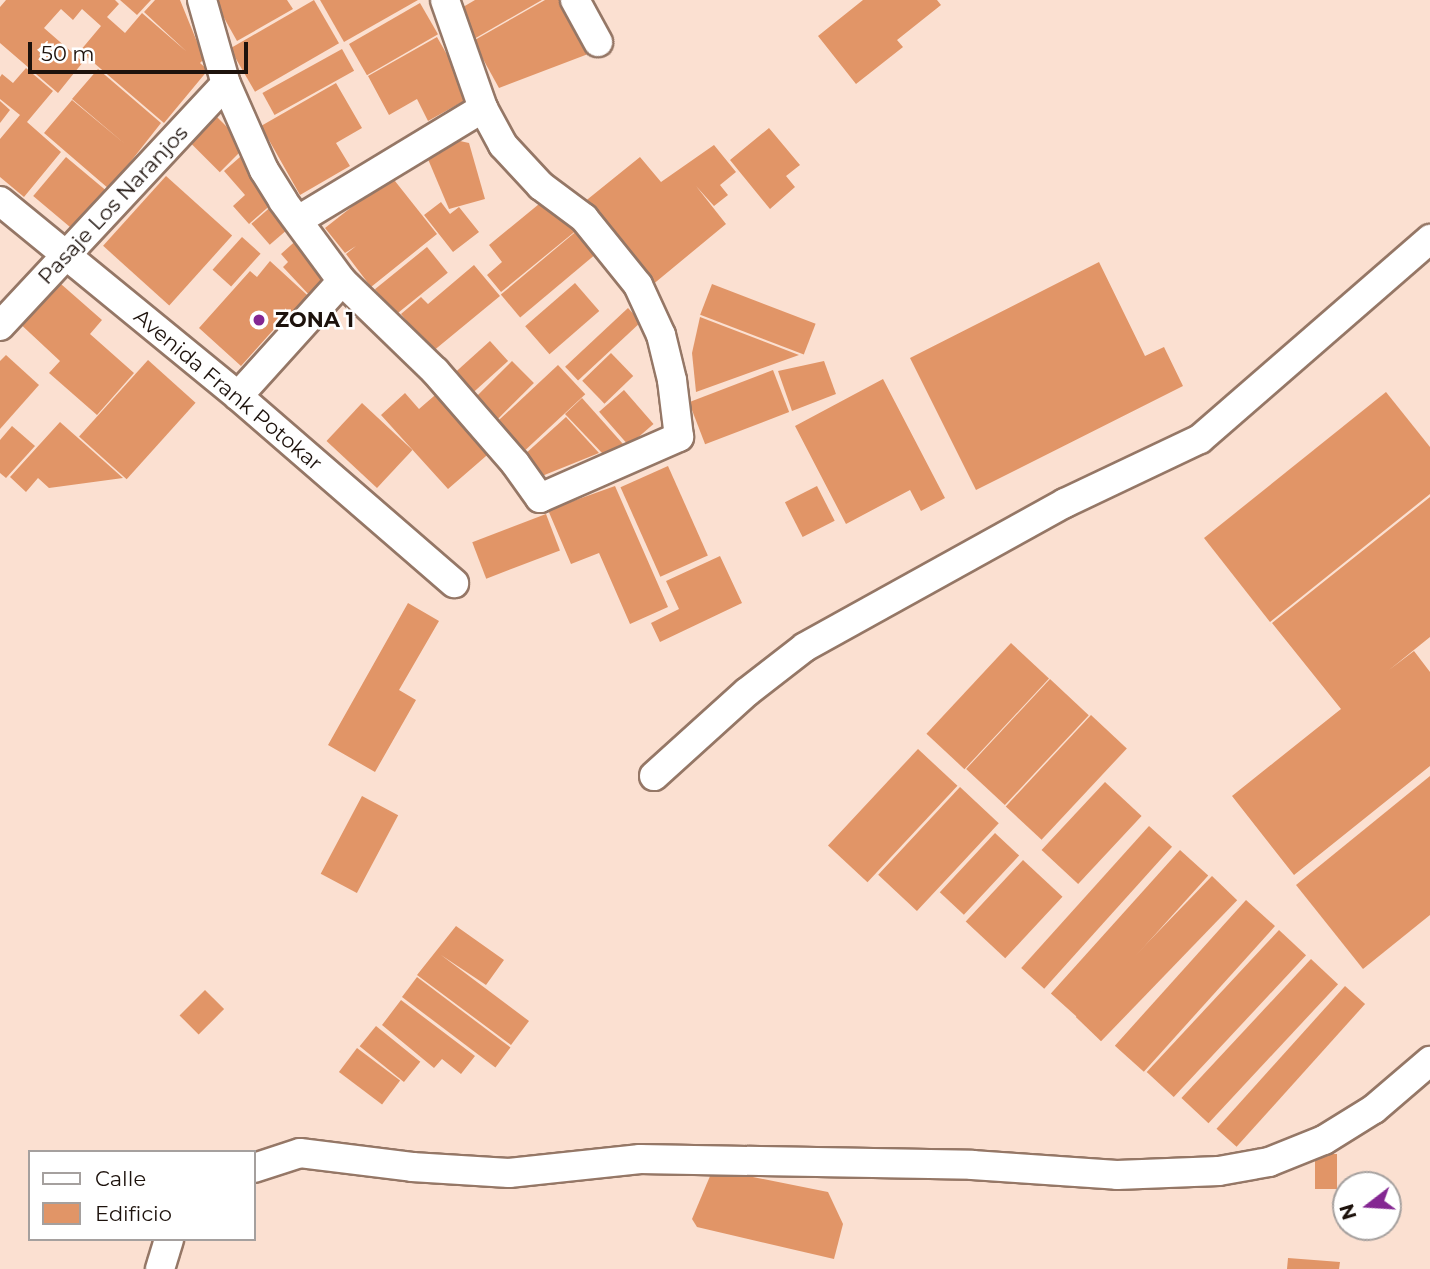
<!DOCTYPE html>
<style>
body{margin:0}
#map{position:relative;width:1430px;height:1269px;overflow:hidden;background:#fbe0d1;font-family:Montserrat,sans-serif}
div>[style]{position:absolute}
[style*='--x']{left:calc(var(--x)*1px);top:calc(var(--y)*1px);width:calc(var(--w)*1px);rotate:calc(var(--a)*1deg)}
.building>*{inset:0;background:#e19567;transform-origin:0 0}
.roads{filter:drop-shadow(2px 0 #957766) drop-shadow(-2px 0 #957766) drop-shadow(0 2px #957766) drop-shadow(0 -2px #957766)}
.street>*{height:28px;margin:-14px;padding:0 14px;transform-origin:14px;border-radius:14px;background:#fff}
.dots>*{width:19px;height:19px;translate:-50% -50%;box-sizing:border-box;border:4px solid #fff;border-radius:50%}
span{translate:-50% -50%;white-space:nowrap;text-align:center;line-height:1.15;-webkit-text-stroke:5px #fff;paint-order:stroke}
.street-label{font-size:21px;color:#1d120c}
.poi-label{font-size:21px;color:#1d120c;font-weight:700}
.left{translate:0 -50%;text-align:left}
.legend{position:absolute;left:28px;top:1150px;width:228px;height:91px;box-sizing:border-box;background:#fff;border:2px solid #a5a09e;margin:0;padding:9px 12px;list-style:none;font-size:21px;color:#1d120c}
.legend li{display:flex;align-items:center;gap:14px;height:35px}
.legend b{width:35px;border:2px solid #a5a09e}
.north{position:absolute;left:1332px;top:1171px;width:70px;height:70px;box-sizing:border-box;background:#fff;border:2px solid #a5a09e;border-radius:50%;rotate:253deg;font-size:19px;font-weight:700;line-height:28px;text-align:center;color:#1d120c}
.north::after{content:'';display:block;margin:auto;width:24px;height:32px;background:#842792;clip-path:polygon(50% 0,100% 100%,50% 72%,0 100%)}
.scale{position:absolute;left:28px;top:42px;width:220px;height:32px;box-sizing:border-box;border:4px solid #1d120c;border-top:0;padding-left:9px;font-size:21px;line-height:24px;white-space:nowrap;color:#1d120c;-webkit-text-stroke:5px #fff;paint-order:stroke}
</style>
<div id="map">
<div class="building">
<div style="clip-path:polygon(6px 0,115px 0,119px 4px,107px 17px,125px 33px,142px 13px,187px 52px,144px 12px,155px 0,180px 0,204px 59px,200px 63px,208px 70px,164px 123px,80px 51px,101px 26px,82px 9px,73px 20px,61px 9px,44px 28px,83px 62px,58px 93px,0 43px,0 7px)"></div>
<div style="clip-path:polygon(120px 0,151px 0,137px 15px)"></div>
<div style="clip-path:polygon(214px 0,287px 0,293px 9px,237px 41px)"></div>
<div style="left:314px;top:0;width:50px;height:97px;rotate:60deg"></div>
<div style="clip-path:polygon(320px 0,418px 0,344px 42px)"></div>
<div style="clip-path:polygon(475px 0,542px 0,474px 39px,458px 10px)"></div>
<div style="clip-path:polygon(545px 0,567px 0,596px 51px,499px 88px,473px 41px)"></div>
<div style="clip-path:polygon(863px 0,937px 0,941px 5px,897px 40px,903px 47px,856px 84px,818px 36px)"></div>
<div style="left:420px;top:3px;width:36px;height:82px;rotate:60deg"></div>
<div style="clip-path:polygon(437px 37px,471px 97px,428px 121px,417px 99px,389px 115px,368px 76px)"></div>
<div style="left:342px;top:49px;width:25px;height:91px;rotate:61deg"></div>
<div style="clip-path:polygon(26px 68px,53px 91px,27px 122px,61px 152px,24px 197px,0 177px,0 139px,20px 115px,0 99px,0 77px,2px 74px,13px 83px)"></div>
<div style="clip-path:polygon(98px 69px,161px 123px,109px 189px,44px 133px,72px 100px,125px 144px,72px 99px)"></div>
<div style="clip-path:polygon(336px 83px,362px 128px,336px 143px,350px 166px,300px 195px,261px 126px)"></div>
<div style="clip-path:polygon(0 101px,10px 110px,0 123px)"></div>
<div style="left:217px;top:117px;width:41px;height:37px;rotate:45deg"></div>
<div style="clip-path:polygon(769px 128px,800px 165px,786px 176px,795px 187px,770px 209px,730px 160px)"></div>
<div style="clip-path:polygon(442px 137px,469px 143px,485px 199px,449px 209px,422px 145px)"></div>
<div style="clip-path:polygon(714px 145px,736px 172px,720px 185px,728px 195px,714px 206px,696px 186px,726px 224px,651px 286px,583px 203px,640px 157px,661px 182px)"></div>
<div style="clip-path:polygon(248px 150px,274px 202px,249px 224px,233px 206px,245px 195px,224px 171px)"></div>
<div style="left:66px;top:157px;width:55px;height:51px;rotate:40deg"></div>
<div style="left:166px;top:176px;width:89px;height:94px;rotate:42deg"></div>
<div style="clip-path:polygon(391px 176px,437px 234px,371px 287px,346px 254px,356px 246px,345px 253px,325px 228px)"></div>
<div style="clip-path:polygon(550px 195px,578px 229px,501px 292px,487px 275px,502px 262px,489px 245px)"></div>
<div style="clip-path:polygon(441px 202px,450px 214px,459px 207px,479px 232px,453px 252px,424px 215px)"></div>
<div style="left:274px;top:204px;width:28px;height:30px;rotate:49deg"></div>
<div style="left:579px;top:229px;width:30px;height:102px;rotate:50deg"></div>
<div style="left:242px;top:237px;width:25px;height:44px;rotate:42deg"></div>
<div style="clip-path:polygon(300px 237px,336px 273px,311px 297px,283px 267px,288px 262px,281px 254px)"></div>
<div style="left:427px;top:247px;width:33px;height:67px;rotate:51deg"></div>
<div style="clip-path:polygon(270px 261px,317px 304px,286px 339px,275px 328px,241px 366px,199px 328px,250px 271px,257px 277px)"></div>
<div style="clip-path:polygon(1099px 262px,1145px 356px,1164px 347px,1183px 386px,976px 490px,910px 358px)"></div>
<div style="clip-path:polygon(474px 265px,500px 296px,432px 352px,401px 314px,421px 297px,428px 304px)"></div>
<div style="clip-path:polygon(53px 277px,102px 320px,90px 334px,134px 373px,97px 415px,49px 373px,60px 361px,15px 319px)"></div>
<div style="left:575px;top:283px;width:37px;height:66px;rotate:49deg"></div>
<div style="left:712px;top:284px;width:111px;height:33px;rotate:21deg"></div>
<div style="left:628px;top:308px;width:19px;height:86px;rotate:47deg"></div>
<div style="clip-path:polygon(700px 317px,799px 355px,696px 392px,692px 353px)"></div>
<div style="left:490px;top:341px;width:27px;height:53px;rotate:48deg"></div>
<div style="left:611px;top:353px;width:32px;height:40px;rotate:46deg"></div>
<div style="clip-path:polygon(6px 355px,39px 385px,0 429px,0 361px)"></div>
<div style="left:148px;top:360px;width:64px;height:103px;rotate:42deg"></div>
<div style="left:512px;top:361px;width:31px;height:56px;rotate:45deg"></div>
<div style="clip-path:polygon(824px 361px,836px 394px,792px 411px,778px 371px)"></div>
<div style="left:558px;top:365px;width:40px;height:87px;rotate:47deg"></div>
<div style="left:773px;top:370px;width:45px;height:90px;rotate:69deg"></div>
<div style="clip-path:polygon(883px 379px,945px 498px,921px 511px,910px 490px,846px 524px,795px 426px)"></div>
<div style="clip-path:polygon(441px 390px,493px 450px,448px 489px,381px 415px,405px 393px,419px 409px)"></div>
<div style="left:624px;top:390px;width:45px;height:33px;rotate:49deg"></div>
<div style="clip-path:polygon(1386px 392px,1430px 447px,1430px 494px,1270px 622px,1204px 538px)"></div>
<div style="clip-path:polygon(582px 398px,623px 444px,603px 454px,565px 414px)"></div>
<div style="left:362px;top:403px;width:69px;height:52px;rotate:43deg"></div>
<div style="clip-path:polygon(566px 417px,599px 453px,542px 476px,524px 455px)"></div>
<div style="clip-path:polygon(60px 422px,123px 478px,49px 488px,38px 478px,26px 492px,10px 477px)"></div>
<div style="clip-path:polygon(12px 426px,35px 446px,6px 478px,0 473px,0 440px)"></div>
<div style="left:668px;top:466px;width:98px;height:52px;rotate:66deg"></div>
<div style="clip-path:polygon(615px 486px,668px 607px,630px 624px,599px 553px,571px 564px,548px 510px)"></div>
<div style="left:817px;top:486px;width:39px;height:36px;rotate:63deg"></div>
<div style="clip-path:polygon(1430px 497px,1430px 637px,1389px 670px,1414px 651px,1430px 672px,1430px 766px,1294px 875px,1232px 796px,1341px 709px,1272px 623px)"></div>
<div style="left:546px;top:514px;width:39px;height:79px;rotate:69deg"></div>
<div style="clip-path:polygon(720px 556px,742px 603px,660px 642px,651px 623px,679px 609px,666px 581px)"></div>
<div style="clip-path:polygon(408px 603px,439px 621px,399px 690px,416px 700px,375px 772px,328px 745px)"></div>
<div style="left:1011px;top:643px;width:52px;height:124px;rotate:43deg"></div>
<div style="left:1050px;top:679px;width:53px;height:123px;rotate:43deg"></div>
<div style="left:1091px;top:715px;width:49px;height:125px;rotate:43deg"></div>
<div style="left:918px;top:749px;width:54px;height:132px;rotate:43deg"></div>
<div style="clip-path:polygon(1430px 776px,1430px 915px,1363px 969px,1296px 885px)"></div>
<div style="left:1105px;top:782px;width:50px;height:93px;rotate:43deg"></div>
<div style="left:960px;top:787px;width:53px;height:120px;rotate:43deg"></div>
<div style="left:362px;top:796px;width:41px;height:88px;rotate:28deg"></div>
<div style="left:1149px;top:826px;width:31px;height:191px;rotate:42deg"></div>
<div style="left:995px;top:833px;width:33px;height:81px;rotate:43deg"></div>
<div style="left:1180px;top:850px;width:38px;height:193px;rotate:42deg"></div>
<div style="left:1023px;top:860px;width:54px;height:84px;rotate:43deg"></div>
<div style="left:1212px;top:876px;width:35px;height:196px;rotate:44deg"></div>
<div style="left:1246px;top:900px;width:39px;height:196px;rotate:42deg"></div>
<div style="clip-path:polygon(456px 926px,504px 960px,486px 985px,441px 955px,529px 1021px,511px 1045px,417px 975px)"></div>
<div style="left:1279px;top:930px;width:37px;height:194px;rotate:43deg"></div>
<div style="left:1311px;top:959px;width:37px;height:190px;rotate:43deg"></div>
<div style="left:417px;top:977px;width:117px;height:25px;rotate:37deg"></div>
<div style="left:1345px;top:986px;width:27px;height:192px;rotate:42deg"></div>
<div style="left:205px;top:990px;width:27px;height:36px;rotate:45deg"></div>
<div style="clip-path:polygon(401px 1000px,475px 1056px,461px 1074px,442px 1059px,434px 1068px,382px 1025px)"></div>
<div style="left:376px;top:1026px;width:57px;height:26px;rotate:39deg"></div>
<div style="left:357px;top:1048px;width:54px;height:30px;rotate:37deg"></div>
<div style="left:1315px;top:1154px;width:22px;height:35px"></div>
<div style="clip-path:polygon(713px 1169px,828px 1192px,843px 1224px,834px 1259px,697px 1227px,692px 1219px)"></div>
<div style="clip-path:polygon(1288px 1258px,1340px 1262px,1339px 1269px,1287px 1269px)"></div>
</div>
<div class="roads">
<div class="street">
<div style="--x:202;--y:0;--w:87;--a:74.1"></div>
<div style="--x:226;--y:84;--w:94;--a:66.2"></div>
<div style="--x:264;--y:170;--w:36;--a:58"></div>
<div style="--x:283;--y:201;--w:99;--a:53.6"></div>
<div style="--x:342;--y:281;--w:129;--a:44.1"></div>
<div style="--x:435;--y:371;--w:122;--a:49"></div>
<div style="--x:515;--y:463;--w:43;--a:54.5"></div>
<div style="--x:540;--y:498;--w:152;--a:-23.7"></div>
<div style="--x:679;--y:437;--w:57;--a:-97"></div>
<div style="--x:672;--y:380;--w:46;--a:-103.7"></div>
<div style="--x:661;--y:335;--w:55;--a:-114.7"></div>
<div style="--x:638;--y:285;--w:86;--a:-128.9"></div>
<div style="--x:584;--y:218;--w:54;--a:-143.3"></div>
<div style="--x:541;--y:186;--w:56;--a:-132.8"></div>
<div style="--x:503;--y:145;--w:42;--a:-118.4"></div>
<div style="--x:483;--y:108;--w:114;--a:-109.4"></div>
<div style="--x:575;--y:0;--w:48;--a:61.3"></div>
<div style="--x:0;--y:201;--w:308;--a:39.3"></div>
<div style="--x:238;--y:396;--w:286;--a:40.9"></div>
<div style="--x:300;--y:219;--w:214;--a:-31.2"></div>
<div style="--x:0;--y:326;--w:331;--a:-47"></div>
<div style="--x:238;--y:396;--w:155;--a:-47.9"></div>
<div style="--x:654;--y:776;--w:125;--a:-42.1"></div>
<div style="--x:747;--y:692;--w:73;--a:-37.8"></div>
<div style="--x:805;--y:647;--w:297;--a:-29"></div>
<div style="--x:1065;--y:503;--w:149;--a:-25.4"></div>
<div style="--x:1200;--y:439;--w:305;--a:-41"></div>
<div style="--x:254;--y:1168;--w:48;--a:-18.1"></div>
<div style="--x:300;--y:1153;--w:113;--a:7.1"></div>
<div style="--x:412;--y:1167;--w:97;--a:3.5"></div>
<div style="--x:509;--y:1173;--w:132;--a:-6.1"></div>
<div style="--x:640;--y:1159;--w:332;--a:1"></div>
<div style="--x:972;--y:1165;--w:145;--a:3.9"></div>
<div style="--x:1117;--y:1175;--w:102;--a:-2.2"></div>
<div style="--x:1219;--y:1171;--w:51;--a:-10.2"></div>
<div style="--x:1269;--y:1162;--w:59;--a:-21.8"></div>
<div style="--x:1324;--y:1140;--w:59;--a:-31.8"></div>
<div style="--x:1374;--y:1109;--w:74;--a:-40.6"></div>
<div style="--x:160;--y:1269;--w:31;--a:-73"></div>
</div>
</div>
<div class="dots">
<div style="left:259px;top:320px;background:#842792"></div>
</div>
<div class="street-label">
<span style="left:113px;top:205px;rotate:-47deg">Pasaje Los Naranjos</span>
<span style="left:228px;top:390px;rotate:40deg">Avenida Frank Potokar</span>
</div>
<div class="poi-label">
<span class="left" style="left:275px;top:320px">ZONA 1</span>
</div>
<ul class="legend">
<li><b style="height:9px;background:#fff"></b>Calle</li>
<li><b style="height:19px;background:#e19567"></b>Edificio</li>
</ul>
<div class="north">N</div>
<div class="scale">50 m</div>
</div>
